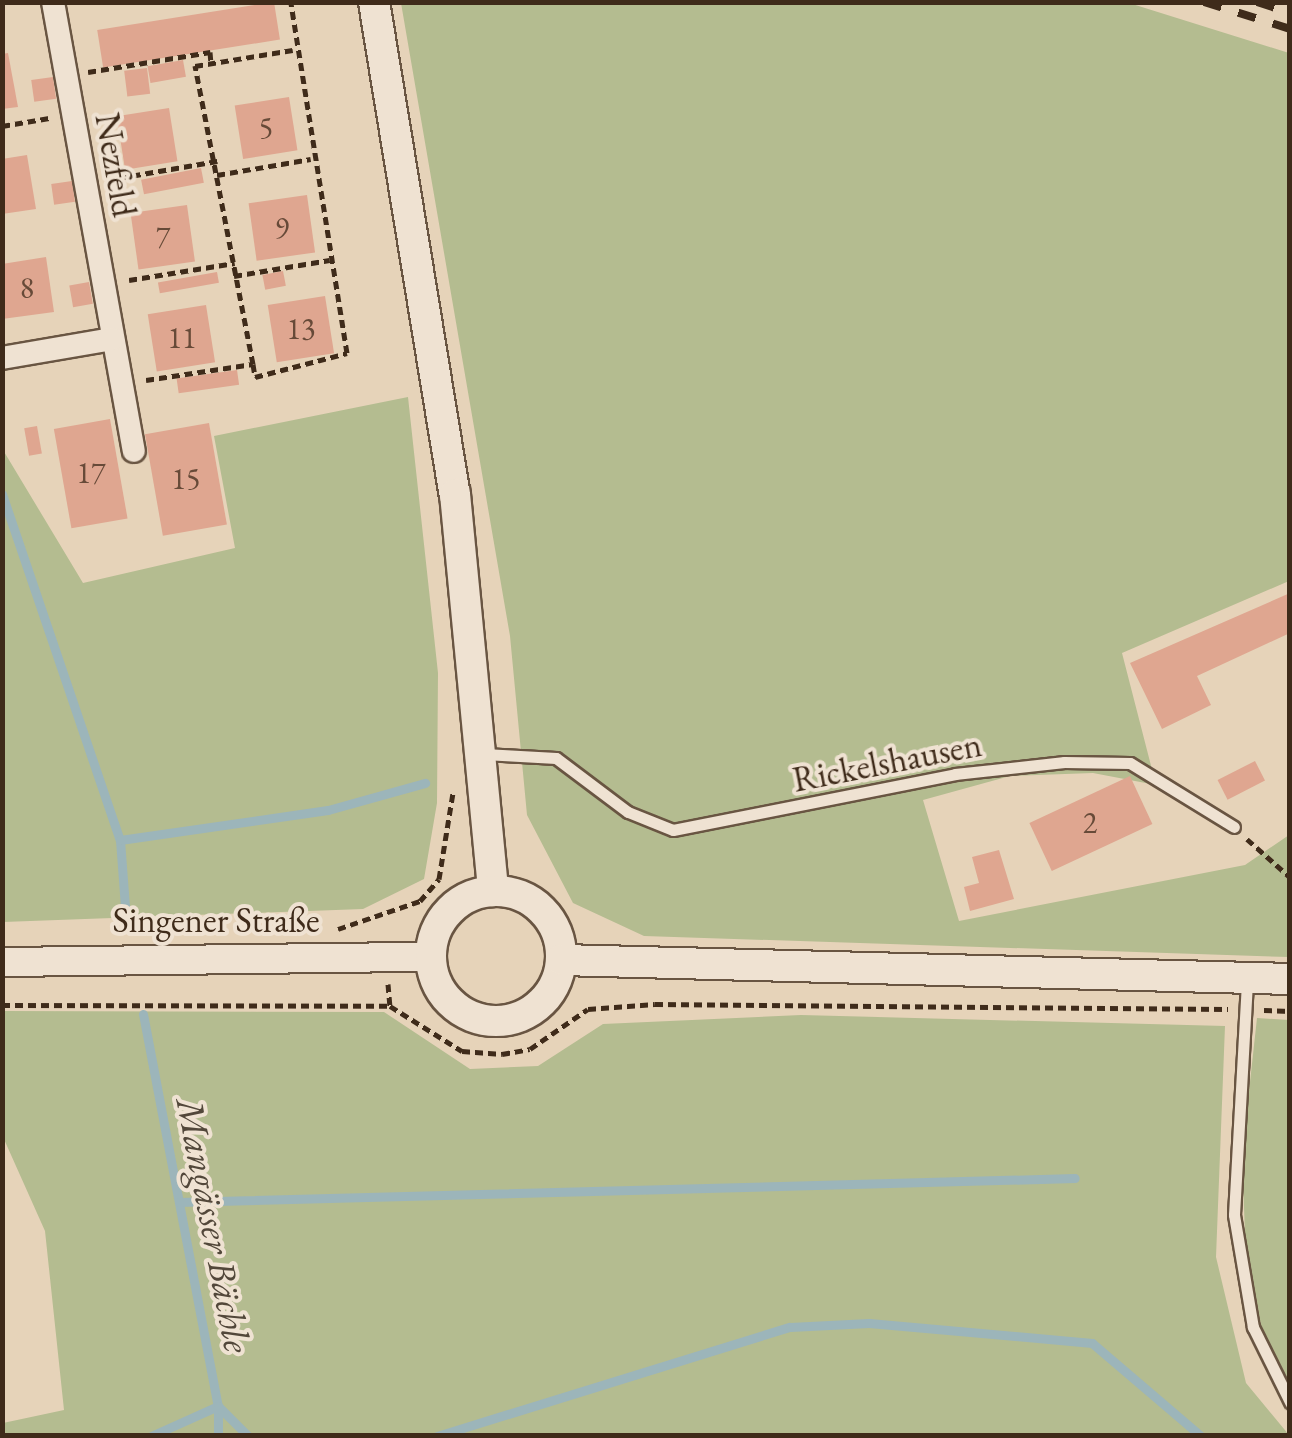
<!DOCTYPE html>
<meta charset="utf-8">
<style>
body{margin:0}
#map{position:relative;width:1292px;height:1438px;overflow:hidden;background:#e6d3b9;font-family:"EB Garamond",serif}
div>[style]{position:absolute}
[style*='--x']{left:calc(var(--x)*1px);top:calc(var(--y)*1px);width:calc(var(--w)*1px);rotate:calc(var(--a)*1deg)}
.green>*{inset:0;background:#b4bc90}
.stream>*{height:9px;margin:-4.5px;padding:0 4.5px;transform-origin:4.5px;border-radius:4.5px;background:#9cb5ba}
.building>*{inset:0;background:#dfa690;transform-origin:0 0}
.path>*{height:5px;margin-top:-2.5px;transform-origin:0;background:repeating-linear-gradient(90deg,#3f2b1a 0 8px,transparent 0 13px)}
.roads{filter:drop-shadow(2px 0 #695542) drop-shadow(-2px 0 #695542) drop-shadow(0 2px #695542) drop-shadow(0 -2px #695542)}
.service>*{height:11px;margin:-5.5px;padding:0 5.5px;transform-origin:5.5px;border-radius:5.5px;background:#efe2d2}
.minor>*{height:22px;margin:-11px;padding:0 11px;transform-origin:11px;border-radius:11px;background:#efe2d2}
.tertiary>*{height:28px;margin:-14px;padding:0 14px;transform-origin:14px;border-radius:14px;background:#efe2d2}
.secondary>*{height:30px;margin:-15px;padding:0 15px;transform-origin:15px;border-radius:15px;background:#efe2d2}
.secondary>.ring{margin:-15px;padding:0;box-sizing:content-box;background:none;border:30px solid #efe2d2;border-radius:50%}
.rail>*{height:8px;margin-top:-4px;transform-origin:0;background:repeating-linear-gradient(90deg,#3f2b1a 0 18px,transparent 0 36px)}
span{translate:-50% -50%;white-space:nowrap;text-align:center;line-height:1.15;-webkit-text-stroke:8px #efe2d2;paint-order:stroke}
.number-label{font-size:30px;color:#674a38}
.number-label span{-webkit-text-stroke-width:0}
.street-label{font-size:35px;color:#3f2b1a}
.water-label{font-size:38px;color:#52473a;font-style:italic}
.frame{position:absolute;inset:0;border:5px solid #3f2b1a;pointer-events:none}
</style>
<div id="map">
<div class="green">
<div style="clip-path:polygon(401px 3px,1129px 3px,1289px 53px,1289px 581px,1122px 653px,1156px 785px,1093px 773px,1010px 776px,923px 800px,959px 921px,1245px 865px,1289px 835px,1289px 957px,644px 936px,573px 903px,527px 815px,510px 636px)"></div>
<div style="clip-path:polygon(408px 397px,438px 673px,437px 803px,424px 879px,363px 909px,3px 922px,3px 450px,83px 583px,235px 548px,214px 436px)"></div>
<div style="clip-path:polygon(3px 1011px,384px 1012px,470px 1069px,538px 1066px,603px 1024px,801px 1015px,1225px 1026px,1216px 1257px,1246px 1383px,1289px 1435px,3px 1435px,3px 1423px,64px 1410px,45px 1231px,3px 1137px)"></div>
<div style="clip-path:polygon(1257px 1018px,1289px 1020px,1289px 1385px,1261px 1326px,1245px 1234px,1242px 1155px)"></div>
</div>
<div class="stream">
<div style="--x:2;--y:494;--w:366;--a:71.2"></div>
<div style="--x:120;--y:840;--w:67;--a:85.7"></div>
<div style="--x:120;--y:840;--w:210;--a:-8.2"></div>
<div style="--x:328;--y:810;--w:101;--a:-15.6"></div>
<div style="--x:143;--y:1014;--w:399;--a:79.2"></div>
<div style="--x:218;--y:1406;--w:42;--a:45"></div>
<div style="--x:179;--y:1202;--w:896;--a:-1.53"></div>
<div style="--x:151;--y:1436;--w:73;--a:-24.1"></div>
<div style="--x:218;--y:1406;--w:30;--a:90"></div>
<div style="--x:437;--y:1436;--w:369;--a:-17.2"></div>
<div style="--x:790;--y:1327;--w:79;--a:-2.9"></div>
<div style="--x:869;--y:1323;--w:224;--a:5.1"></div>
<div style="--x:1092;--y:1343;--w:143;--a:40.5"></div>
</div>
<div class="building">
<div style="left:274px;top:2px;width:38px;height:179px;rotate:81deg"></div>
<div style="clip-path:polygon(8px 53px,18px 107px,2px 109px,2px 54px)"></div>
<div style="left:183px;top:60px;width:17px;height:36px;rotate:80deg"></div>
<div style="left:147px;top:68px;width:26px;height:23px;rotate:83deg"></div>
<div style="left:53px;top:77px;width:22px;height:22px;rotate:82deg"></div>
<div style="left:289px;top:97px;width:54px;height:55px;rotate:81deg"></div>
<div style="left:169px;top:108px;width:54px;height:53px;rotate:81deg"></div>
<div style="clip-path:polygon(27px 155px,36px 209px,2px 214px,2px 159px)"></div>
<div style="left:201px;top:168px;width:15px;height:61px;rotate:79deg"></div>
<div style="left:72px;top:181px;width:21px;height:21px;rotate:82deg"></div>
<div style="left:307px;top:195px;width:58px;height:59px;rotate:82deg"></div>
<div style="left:187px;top:205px;width:57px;height:57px;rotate:82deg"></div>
<div style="clip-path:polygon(46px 257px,54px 312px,2px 319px,2px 264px)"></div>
<div style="left:283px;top:271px;width:15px;height:21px;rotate:79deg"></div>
<div style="left:217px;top:272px;width:11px;height:60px;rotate:80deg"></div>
<div style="left:89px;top:282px;width:22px;height:20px;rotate:80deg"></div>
<div style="left:325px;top:296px;width:58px;height:58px;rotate:81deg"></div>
<div style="left:206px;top:305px;width:58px;height:59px;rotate:81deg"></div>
<div style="left:237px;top:370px;width:15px;height:61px;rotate:82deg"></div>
<div style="left:110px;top:419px;width:101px;height:57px;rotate:80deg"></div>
<div style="left:209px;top:423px;width:103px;height:65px;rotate:80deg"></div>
<div style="left:37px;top:426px;width:28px;height:13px;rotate:80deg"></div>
<div style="clip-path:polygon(1290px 593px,1290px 633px,1197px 676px,1211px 705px,1162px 729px,1130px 663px)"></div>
<div style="left:1255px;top:761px;width:22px;height:42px;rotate:63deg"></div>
<div style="left:1130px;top:776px;width:53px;height:111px;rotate:65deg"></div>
<div style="clip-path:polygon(999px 850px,1014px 899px,970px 911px,964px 887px,979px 883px,972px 857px)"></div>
</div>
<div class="path">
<div style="--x:88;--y:72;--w:124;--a:-9.3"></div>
<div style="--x:210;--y:52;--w:11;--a:85"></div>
<div style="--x:2;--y:126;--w:48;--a:-9.7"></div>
<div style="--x:217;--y:175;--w:95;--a:-9.7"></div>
<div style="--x:107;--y:180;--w:112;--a:-9.8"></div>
<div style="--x:234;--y:276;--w:97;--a:-9.5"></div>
<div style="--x:129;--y:280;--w:107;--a:-9.1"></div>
<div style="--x:253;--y:364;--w:304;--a:-101"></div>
<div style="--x:195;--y:66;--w:99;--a:-9.3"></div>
<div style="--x:146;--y:380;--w:108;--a:-8.5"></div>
<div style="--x:253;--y:364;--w:13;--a:81"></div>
<div style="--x:255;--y:377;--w:95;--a:-14.6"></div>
<div style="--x:347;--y:353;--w:355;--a:-99.1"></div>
<div style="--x:1247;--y:839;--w:57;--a:41.5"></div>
<div style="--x:338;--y:929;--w:87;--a:-18.9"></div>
<div style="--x:420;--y:901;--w:29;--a:-49"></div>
<div style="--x:439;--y:879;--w:87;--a:-80.8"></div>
<div style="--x:388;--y:984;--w:22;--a:85"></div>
<div style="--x:2;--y:1005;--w:388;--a:0.1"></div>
<div style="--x:390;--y:1006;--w:85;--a:32"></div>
<div style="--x:462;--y:1051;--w:40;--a:4.3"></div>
<div style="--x:502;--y:1054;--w:28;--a:-10"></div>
<div style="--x:530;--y:1049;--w:70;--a:-34.6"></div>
<div style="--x:588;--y:1009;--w:67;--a:-4.3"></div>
<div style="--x:655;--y:1004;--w:573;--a:0.5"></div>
<div style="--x:1264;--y:1010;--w:26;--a:2"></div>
</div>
<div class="roads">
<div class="service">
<div style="--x:484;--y:754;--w:72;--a:3.2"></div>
<div style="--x:556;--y:758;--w:90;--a:36.9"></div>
<div style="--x:628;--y:812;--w:48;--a:21.8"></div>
<div style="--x:673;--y:830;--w:288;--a:-11.2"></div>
<div style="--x:955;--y:774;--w:110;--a:-6.3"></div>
<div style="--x:1064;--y:762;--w:66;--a:0.9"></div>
<div style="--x:1130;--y:763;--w:122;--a:31.6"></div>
<div style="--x:1247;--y:982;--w:233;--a:93.2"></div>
<div style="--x:1234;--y:1215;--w:114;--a:80.4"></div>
<div style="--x:1253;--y:1327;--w:84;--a:63.7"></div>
</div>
<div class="minor">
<div style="--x:53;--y:2;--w:456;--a:79.8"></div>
<div style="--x:2;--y:358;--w:112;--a:-9.8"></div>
</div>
<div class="tertiary">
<div style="--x:2;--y:962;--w:429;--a:-0.7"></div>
</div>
<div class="secondary">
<div style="--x:374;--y:2;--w:499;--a:80.7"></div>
<div style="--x:455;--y:494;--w:399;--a:84.5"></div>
<div class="ring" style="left:431px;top:891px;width:100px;height:100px"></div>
<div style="--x:561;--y:960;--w:729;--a:1.49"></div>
</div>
</div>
<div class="rail">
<div style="--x:1204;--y:2;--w:90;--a:17.4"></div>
<div style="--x:1257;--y:2;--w:35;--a:18"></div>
</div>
<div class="number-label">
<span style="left:266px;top:128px">5</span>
<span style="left:282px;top:228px">9</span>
<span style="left:163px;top:237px">7</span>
<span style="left:27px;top:288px">8</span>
<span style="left:301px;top:329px">13</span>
<span style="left:182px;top:338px">11</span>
<span style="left:91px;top:473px">17</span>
<span style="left:186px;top:479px">15</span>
<span style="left:1090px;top:823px">2</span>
</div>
<div class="street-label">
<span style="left:116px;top:165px;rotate:80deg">Nezfeld</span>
<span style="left:887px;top:762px;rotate:-11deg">Rickelshausen</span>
<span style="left:216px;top:920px">Singener Straße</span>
</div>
<div class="water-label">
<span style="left:214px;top:1225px;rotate:79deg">Mangässer Bächle</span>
</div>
<div class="frame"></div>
</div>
